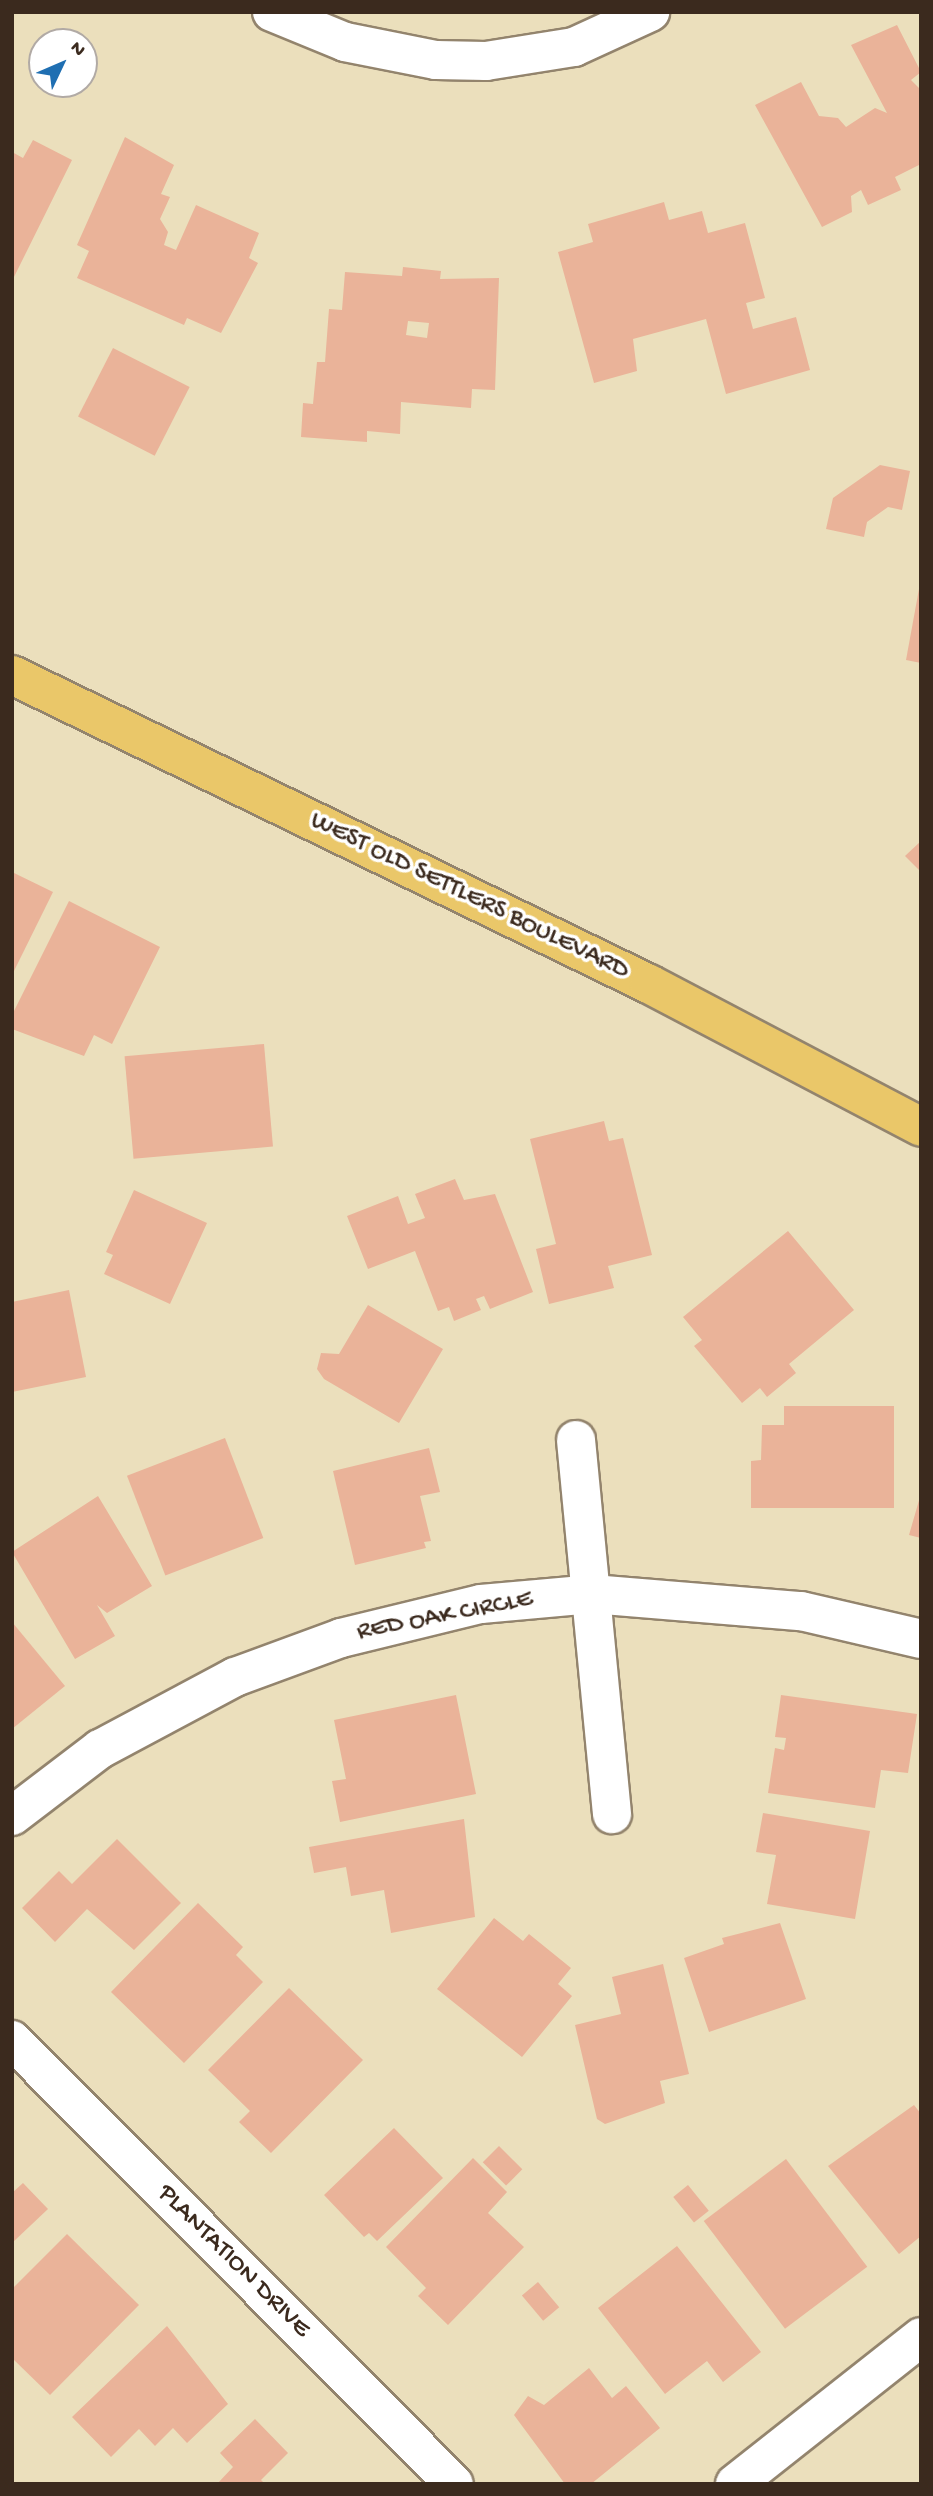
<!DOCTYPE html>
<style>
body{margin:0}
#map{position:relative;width:933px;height:2496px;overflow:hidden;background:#ebdfbc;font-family:"Gochi Hand",sans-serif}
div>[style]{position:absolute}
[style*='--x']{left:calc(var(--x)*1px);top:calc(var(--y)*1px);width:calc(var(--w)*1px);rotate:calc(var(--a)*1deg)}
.building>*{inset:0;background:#eab399;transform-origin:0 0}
.roads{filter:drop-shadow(2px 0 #93846d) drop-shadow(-2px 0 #93846d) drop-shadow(0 2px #93846d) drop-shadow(0 -2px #93846d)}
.minor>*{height:38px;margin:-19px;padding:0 19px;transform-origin:19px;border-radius:19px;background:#fff}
.major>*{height:38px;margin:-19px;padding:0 19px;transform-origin:19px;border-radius:19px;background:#eac769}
span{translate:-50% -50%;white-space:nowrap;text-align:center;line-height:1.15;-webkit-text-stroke:7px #fff;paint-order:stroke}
.street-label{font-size:26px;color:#3b2a1e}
.frame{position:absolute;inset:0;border:14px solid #3b2a1e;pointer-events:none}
.north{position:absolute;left:28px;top:28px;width:70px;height:70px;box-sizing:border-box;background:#fff;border:2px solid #b1aaa5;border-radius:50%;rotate:46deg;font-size:19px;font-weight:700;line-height:28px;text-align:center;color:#3b2a1e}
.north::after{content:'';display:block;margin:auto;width:24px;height:32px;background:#1f6fb2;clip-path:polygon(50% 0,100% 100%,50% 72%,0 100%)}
</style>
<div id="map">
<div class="building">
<div style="clip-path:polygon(897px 25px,921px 72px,911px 80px,921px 90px,921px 164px,895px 177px,901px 190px,868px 205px,861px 190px,851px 196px,852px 212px,822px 227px,755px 105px,801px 82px,819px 116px,838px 118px,846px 127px,875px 108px,887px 113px,851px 45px)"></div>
<div style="clip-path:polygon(125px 137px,174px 165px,161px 194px,170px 197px,160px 219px,168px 232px,164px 245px,176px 250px,196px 205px,259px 233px,249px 258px,258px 263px,221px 333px,187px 318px,184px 325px,77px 278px,89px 251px,77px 245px)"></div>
<div style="clip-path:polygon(33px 140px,72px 160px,14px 277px,12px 152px,23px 158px)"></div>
<div style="clip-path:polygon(664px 202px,669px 220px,702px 211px,708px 233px,745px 223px,765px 298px,746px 303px,753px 329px,796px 317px,810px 370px,726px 394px,706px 319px,633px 339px,637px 371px,594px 383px,558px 252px,593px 242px,588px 224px)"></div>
<div style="clip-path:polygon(evenodd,403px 267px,441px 271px,440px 279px,499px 278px,495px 390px,472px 389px,471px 408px,401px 402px,400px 434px,367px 431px,367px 442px,301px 437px,303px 403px,313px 404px,317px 362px,325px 362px,329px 309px,342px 310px,345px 272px,402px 276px,403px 267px,408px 321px,429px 323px,427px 338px,406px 335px,408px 321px)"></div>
<div style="left:113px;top:348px;width:86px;height:77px;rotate:27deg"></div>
<div style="clip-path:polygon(880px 465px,910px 471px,902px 510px,888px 507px,867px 522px,864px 537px,826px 529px,833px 498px)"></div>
<div style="clip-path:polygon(919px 589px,921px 589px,921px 663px,906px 660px)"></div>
<div style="clip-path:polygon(921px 841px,921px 872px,905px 856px)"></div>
<div style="clip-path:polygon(12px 872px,53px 892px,12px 975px)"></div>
<div style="clip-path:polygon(69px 901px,160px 947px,112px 1044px,94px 1035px,84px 1056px,12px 1029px,12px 1015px)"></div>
<div style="left:264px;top:1044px;width:103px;height:140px;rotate:85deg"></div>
<div style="clip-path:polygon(604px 1121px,609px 1141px,623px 1138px,652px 1255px,608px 1266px,614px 1288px,549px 1304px,536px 1249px,556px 1244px,530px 1139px)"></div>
<div style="clip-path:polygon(455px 1179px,464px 1200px,495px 1194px,533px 1292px,490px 1309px,484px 1296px,476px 1299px,481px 1310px,454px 1321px,449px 1307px,438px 1311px,415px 1251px,368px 1269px,347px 1216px,398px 1196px,408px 1224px,425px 1218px,415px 1194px)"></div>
<div style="clip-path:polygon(134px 1190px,207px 1223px,170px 1304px,104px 1274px,113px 1255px,106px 1252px)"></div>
<div style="clip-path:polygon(788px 1231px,854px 1310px,789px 1364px,796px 1373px,767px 1397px,760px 1388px,742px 1403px,694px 1346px,702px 1340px,683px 1317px)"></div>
<div style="clip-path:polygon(69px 1290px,86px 1377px,12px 1392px,12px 1302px)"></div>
<div style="clip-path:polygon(368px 1305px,443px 1349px,399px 1423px,324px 1379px,317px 1369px,321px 1353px,339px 1354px)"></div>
<div style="clip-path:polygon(784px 1406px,894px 1406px,894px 1508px,751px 1508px,751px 1461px,761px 1460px,762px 1425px,784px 1425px)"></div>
<div style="left:225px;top:1438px;width:107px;height:105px;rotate:69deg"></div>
<div style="clip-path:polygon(429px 1448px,440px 1492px,420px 1496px,431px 1541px,424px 1542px,426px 1548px,355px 1565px,333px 1471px)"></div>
<div style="clip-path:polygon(98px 1496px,152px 1586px,107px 1613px,97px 1605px,115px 1636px,75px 1659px,12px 1552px)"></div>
<div style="clip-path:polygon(920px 1497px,921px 1497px,921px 1538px,909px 1535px)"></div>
<div style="clip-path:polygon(12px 1622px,65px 1686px,12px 1729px)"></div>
<div style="clip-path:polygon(456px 1695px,476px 1794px,340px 1822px,332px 1781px,346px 1779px,334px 1720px)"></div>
<div style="clip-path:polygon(781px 1695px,917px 1714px,908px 1773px,881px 1770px,875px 1808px,768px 1793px,775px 1748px,784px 1750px,786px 1738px,775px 1737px)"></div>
<div style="clip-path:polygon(763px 1813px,870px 1831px,855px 1919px,767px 1904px,776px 1855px,756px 1852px)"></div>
<div style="clip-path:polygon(464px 1819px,475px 1917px,391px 1933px,384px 1890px,351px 1896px,346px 1867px,314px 1873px,309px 1847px)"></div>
<div style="clip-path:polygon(117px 1839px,181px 1903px,134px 1950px,87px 1909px,55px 1942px,22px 1908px,59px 1871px,72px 1884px)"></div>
<div style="clip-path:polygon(198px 1903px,243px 1947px,236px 1955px,263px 1982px,184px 2063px,111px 1992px)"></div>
<div style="clip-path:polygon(494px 1918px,523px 1941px,529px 1934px,571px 1968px,558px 1984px,572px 1996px,522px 2057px,437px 1989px)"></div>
<div style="clip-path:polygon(780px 1923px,806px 1999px,709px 2032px,684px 1958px,724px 1944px,722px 1938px)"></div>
<div style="clip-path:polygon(663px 1964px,689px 2074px,660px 2081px,665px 2103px,605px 2124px,597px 2119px,575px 2025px,621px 2014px,612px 1977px)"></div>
<div style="clip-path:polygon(289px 1988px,363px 2060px,271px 2153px,239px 2122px,250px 2111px,208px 2070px)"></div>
<div style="clip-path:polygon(914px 2105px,921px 2114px,921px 2236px,899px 2254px,828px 2166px)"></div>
<div style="clip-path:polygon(394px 2128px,443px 2178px,377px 2241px,369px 2233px,364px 2237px,324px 2195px)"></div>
<div style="left:499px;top:2146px;width:33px;height:23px;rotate:45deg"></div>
<div style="clip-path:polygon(473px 2158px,507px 2192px,488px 2213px,524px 2247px,448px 2325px,418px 2296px,426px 2288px,386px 2247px)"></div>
<div style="left:786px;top:2159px;width:135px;height:103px;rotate:53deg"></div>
<div style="clip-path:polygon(23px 2183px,48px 2209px,12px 2243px,12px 2193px)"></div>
<div style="left:688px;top:2185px;width:33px;height:19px;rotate:51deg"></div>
<div style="clip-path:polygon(67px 2234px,139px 2305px,50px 2395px,12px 2358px,12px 2289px)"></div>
<div style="clip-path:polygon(677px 2246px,761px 2352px,723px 2382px,707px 2361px,665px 2394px,598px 2308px)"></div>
<div style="left:538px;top:2282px;width:33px;height:21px;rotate:50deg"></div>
<div style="clip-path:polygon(167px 2326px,228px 2404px,187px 2443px,173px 2428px,155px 2446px,139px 2429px,111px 2457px,72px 2417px)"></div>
<div style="clip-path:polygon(589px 2368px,612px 2398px,626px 2386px,660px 2428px,591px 2484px,565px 2484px,514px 2415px,528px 2396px,544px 2405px)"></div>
<div style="clip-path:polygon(255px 2419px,288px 2453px,261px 2480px,265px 2484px,217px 2484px,233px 2467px,220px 2453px)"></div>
</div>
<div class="roads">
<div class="minor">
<div style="--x:272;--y:12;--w:79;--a:22.3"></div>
<div style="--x:345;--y:42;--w:93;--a:11.2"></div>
<div style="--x:436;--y:60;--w:50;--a:1.1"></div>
<div style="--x:486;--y:61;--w:89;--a:-9"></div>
<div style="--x:574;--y:47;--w:84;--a:-24.7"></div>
<div style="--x:576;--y:1440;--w:376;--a:84.5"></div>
<div style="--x:12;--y:1816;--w:111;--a:-37.3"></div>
<div style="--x:100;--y:1749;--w:153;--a:-28.1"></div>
<div style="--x:235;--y:1677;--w:113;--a:-20.2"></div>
<div style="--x:341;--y:1638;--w:144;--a:-13.7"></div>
<div style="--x:481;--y:1604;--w:111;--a:-5.1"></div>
<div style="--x:592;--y:1594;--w:210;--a:4.7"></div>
<div style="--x:801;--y:1611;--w:123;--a:13.1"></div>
<div style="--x:12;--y:2040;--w:626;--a:45.13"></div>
<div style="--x:735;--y:2484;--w:237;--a:-38.3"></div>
</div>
<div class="major">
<div style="--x:12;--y:675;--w:708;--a:25.88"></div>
<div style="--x:649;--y:984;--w:307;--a:27.7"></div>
</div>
</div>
<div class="street-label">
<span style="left:469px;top:897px;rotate:26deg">WEST OLD SETTLERS BOULEVARD</span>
<span style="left:445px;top:1617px;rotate:-11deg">RED OAK CIRCLE</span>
<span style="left:233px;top:2262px;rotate:45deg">PLANTATION DRIVE</span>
</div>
<div class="frame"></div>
<div class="north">N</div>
</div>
